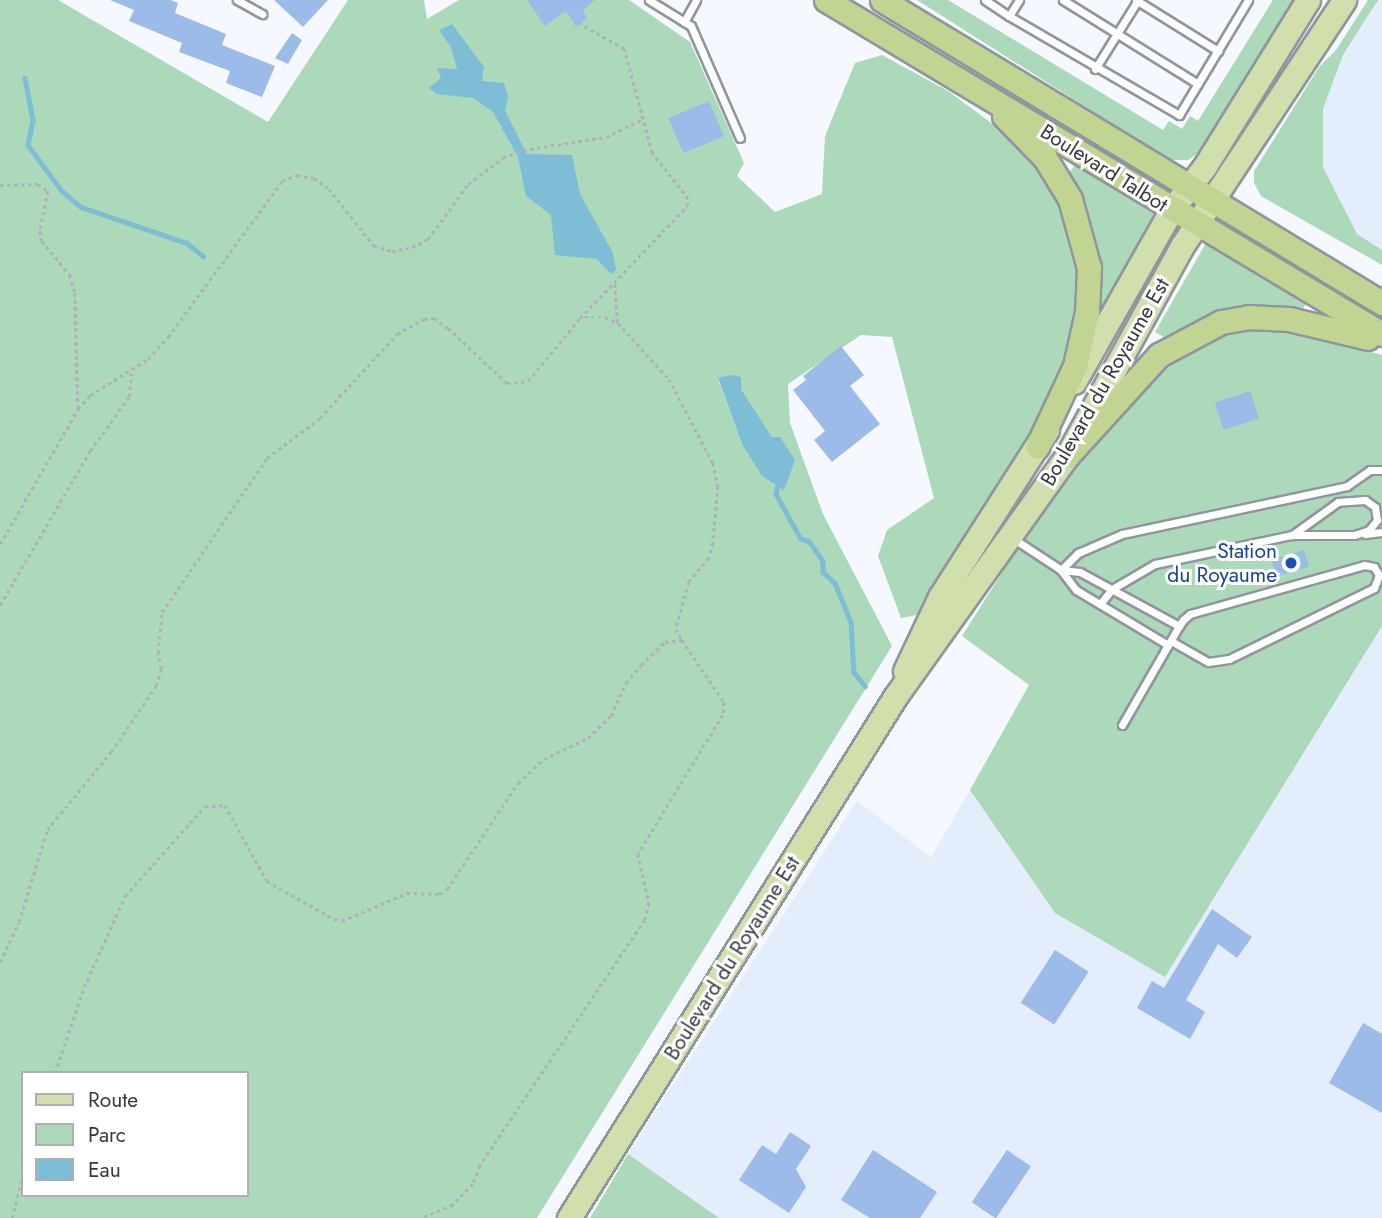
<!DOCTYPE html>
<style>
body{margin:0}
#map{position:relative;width:1382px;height:1218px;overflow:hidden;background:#f5f9ff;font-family:Jost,sans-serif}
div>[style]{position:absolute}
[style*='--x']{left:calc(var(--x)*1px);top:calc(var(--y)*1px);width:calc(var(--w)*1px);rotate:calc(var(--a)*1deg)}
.built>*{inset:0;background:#e3edfc}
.green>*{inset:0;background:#acd9b9}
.water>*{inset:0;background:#7ebdd6}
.stream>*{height:4.5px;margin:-2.25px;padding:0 2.25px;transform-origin:2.25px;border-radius:2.25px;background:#7ebdd6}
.building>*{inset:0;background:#9cbbe9;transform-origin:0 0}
.path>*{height:2.5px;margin-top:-1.25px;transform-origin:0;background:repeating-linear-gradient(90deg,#afb2b7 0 3.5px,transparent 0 7px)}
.roads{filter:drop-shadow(2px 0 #90959e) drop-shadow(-2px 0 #90959e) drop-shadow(0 2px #90959e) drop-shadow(0 -2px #90959e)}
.service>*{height:7px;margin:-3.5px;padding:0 3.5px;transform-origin:3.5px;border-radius:3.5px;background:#fff}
.primary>*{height:23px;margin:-11.5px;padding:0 11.5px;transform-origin:11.5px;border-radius:11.5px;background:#d1dfad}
.trunk>*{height:23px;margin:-11.5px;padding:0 11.5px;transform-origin:11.5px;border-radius:11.5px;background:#c2d492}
.dots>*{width:19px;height:19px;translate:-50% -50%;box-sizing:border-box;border:4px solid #fff;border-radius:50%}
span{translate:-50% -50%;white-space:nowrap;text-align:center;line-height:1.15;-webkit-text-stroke:6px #fff;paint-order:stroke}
.street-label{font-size:21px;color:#36383c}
.transit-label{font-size:21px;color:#164399}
.right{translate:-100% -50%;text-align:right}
.legend{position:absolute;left:21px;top:1071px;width:228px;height:126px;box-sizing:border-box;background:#fff;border:2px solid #afafb1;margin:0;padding:9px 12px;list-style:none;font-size:21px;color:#36383c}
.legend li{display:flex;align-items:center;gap:14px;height:35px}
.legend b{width:35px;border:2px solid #afafb1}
</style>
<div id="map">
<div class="built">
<div style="clip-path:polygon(1378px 0,1382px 0,1382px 250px,1357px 234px,1323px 167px,1323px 109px,1343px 55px)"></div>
<div style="clip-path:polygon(1382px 626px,1382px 1218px,719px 1218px,628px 1154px,857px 801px,931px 857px,970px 790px,1055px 913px,1165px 977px)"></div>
</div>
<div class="green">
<div style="clip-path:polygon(evenodd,0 0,58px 0,268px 122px,348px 0,424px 0,427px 19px,459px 0,629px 0,690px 42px,744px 163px,737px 176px,775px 212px,822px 194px,825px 136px,855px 63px,882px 55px,948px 91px,1017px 142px,1049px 179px,1069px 213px,1082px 290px,1069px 352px,1043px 415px,923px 614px,901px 618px,878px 556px,887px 530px,934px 498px,892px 337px,861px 335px,788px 384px,790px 423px,823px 514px,892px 646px,537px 1218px,0 1218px,0 0,718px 379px,741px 389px,772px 437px,742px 444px,718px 379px,0 0,23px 1073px,247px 1073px,247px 1195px,23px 1195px,23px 1073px)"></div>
<div style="clip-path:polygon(917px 0,948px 0,1163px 130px,1169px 121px,1182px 129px,1190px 116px,1198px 121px,1273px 0,1294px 0,1201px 151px,1188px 160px,1169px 160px)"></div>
<div style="clip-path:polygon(1368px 0,1378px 0,1343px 55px,1323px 109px,1323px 167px,1357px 234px,1382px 250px,1382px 265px,1261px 196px,1254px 183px,1254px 171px,1319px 67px,1336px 50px)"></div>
<div style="clip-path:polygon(1078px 162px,1168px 217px,1108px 314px,1096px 307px,1097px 257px,1091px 226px,1066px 176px)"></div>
<div style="clip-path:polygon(1207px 241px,1307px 302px,1299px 315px,1167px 339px,1155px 332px)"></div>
<div style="clip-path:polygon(1245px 327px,1294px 330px,1382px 355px,1382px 626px,1165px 977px,1055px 913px,970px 790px,1029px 685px,962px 636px,1055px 489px,1103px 427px,1158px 368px,1197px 338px)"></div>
<div style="clip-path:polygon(628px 1154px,719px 1218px,590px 1218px)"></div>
</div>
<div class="water">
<div style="clip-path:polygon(452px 24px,484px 67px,482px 81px,504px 83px,508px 97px,505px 111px,527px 154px,572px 155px,580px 194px,613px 253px,616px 270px,611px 274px,597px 259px,555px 255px,551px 215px,526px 196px,518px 157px,493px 112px,473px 98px,437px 94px,429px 88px,441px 78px,437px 68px,457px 69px,451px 47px,439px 30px)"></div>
<div style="clip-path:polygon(731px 375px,741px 377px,741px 389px,772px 437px,780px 437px,795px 460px,784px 490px,762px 476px,742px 444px,718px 378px)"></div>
</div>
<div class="stream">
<div style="--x:25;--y:78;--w:43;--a:79.2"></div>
<div style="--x:33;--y:120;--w:25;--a:101"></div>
<div style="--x:28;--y:145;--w:57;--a:53.5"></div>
<div style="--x:62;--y:191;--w:25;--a:40"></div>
<div style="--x:81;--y:207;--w:112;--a:18.8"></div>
<div style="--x:187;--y:243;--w:21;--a:39"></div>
<div style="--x:778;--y:485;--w:9;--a:103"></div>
<div style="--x:776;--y:494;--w:51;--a:60.9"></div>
<div style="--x:801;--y:539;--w:8;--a:14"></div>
<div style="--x:809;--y:541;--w:24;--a:55"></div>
<div style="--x:823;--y:561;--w:11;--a:90"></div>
<div style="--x:823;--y:572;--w:16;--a:43"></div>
<div style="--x:835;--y:583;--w:42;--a:67.7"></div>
<div style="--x:851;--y:622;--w:50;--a:86.6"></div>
<div style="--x:854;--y:672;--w:18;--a:52"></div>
</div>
<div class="building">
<div style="clip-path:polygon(110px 0,171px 0,178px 3px,175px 13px,226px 34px,222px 45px,275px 66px,262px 97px,226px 83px,230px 71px,179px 52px,182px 43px,129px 21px,134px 10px)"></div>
<div style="clip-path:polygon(274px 0,328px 0,303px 27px)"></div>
<div style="clip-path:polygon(527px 0,595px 0,583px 10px,587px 18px,576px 27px,566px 11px,545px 26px)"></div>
<div style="clip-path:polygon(292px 33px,302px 40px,288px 64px,275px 58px)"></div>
<div style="left:709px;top:101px;width:38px;height:44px;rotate:67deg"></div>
<div style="clip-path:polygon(841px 346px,864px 375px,850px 386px,880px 424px,832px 462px,814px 440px,825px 431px,793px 390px,806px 380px,803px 376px)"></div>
<div style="left:1250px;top:391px;width:29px;height:37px;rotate:72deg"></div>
<div style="left:1304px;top:550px;width:17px;height:34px;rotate:73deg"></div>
<div style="clip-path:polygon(1212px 909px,1252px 937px,1237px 958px,1218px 944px,1186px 1000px,1205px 1012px,1190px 1039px,1137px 1008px,1152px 981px,1164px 988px)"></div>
<div style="left:1055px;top:950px;width:40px;height:63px;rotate:33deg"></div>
<div style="clip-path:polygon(1363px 1023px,1382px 1034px,1382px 1113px,1329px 1083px)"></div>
<div style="clip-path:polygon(790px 1132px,811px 1146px,796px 1169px,806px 1187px,789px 1213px,739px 1180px,762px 1145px,776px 1154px)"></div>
<div style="clip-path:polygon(873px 1150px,937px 1192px,920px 1218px,870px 1218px,841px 1200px)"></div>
<div style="left:1007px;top:1150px;width:29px;height:63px;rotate:34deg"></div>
</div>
<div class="path">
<div style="--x:0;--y:185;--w:38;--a:-2"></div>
<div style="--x:38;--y:184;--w:12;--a:35"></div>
<div style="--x:48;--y:191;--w:41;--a:101.3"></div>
<div style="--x:40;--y:231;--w:10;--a:79"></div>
<div style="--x:42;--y:241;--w:44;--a:50.5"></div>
<div style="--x:70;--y:275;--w:19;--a:74"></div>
<div style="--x:75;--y:293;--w:114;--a:88.5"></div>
<div style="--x:615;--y:284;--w:39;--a:86"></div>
<div style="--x:584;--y:317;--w:21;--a:0"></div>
<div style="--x:605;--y:317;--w:14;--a:25"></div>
<div style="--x:618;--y:323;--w:76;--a:47.7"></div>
<div style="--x:669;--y:379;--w:95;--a:62.4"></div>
<div style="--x:713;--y:463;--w:24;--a:78"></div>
<div style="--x:718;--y:486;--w:57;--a:95"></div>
<div style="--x:713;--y:543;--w:16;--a:105"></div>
<div style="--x:709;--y:558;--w:31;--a:130"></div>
<div style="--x:689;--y:582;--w:49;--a:105.5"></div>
<div style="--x:676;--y:629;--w:13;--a:61"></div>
<div style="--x:0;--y:544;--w:156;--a:-60"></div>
<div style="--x:78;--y:409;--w:18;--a:-49"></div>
<div style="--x:90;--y:395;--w:68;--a:-31.8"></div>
<div style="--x:148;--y:359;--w:30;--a:-48"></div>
<div style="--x:168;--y:337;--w:193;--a:-53.8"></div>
<div style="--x:282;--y:181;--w:16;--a:-22"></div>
<div style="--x:297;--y:175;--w:17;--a:10"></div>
<div style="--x:314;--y:178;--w:19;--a:36"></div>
<div style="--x:329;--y:189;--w:73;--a:51.7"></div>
<div style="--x:374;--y:246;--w:19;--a:16"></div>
<div style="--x:392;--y:251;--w:20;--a:-11"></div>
<div style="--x:412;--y:247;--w:18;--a:-27"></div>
<div style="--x:428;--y:239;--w:68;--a:-54"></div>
<div style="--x:468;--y:184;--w:44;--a:-36.6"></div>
<div style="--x:503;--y:158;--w:22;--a:-22"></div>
<div style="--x:523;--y:150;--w:84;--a:-8.9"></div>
<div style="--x:606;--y:137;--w:39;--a:-26"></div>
<div style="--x:0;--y:605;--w:178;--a:-59.7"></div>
<div style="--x:90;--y:451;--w:67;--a:-54.2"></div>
<div style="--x:129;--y:397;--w:24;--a:-85"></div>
<div style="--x:0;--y:962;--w:44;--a:-64.6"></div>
<div style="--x:19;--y:922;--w:96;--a:-73.1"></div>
<div style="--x:47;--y:830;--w:101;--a:-50.6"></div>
<div style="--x:111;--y:752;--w:80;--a:-55.7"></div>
<div style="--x:156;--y:686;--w:18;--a:-74"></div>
<div style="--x:161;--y:669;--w:16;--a:-101"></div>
<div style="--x:158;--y:653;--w:41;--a:-84.4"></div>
<div style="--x:162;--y:612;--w:186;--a:-55.7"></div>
<div style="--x:267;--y:458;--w:66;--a:-37"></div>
<div style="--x:320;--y:418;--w:114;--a:-47.5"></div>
<div style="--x:397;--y:334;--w:31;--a:-29"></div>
<div style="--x:424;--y:319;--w:10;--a:-6"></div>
<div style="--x:434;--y:318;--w:17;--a:36"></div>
<div style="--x:448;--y:328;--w:81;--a:43"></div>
<div style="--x:507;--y:383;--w:21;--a:-5"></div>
<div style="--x:528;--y:381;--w:82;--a:-50.5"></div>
<div style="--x:580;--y:318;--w:155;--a:-46.3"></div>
<div style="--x:687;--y:206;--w:7;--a:-82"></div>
<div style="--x:688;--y:199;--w:58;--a:-128"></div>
<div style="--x:652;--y:153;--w:108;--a:-105.1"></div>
<div style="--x:624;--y:49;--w:51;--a:-150.4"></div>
<div style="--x:55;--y:1073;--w:91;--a:-71.4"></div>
<div style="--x:84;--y:987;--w:100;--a:-65.7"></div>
<div style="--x:125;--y:896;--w:120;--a:-48.4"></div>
<div style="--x:205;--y:806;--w:20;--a:-3"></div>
<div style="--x:225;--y:805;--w:87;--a:61.1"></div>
<div style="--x:267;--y:881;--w:77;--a:29.6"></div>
<div style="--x:334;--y:919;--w:8;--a:14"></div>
<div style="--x:342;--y:921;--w:71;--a:-23.3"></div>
<div style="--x:407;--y:893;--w:32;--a:2"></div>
<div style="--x:439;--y:894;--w:9;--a:-32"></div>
<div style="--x:447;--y:889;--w:128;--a:-56.2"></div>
<div style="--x:518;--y:783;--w:35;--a:-43"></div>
<div style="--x:544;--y:759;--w:49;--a:-25.5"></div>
<div style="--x:588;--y:738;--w:32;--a:-44"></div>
<div style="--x:611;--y:716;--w:36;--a:-66"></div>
<div style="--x:626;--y:683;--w:23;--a:-50"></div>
<div style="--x:641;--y:665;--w:33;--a:-44"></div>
<div style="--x:665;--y:642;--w:17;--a:-7"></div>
<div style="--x:682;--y:640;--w:75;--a:55.9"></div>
<div style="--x:724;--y:702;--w:13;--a:94"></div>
<div style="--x:723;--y:715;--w:163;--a:121.4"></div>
<div style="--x:638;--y:854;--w:50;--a:77.3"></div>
<div style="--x:649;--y:903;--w:17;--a:103"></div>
<div style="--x:645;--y:920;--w:296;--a:123.9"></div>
<div style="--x:480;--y:1166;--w:19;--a:111"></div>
<div style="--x:473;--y:1184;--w:29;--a:134"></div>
<div style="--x:453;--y:1205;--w:34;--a:157"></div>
<div style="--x:12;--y:1218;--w:45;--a:-76"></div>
</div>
<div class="roads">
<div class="service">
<div style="--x:237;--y:0;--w:29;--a:29"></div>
<div style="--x:649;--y:0;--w:49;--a:31.8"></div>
<div style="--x:691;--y:26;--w:122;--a:66.4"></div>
<div style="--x:985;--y:0;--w:29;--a:34"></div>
<div style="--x:1009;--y:16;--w:19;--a:-58"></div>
<div style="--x:1063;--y:0;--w:159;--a:31.9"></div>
<div style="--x:1136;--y:0;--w:97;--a:31.9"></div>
<div style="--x:1009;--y:16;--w:197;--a:30.2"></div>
<div style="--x:1179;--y:115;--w:134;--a:-59"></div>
<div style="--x:684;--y:22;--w:25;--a:-61"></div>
<div style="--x:1095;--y:69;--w:81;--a:-58.1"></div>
<div style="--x:1365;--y:534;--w:17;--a:-7"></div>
<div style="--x:1011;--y:537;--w:60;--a:33.4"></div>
<div style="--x:1061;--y:570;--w:24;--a:-45"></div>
<div style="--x:1078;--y:553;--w:48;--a:-23.4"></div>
<div style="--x:1122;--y:534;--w:230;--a:-12"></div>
<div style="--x:1347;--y:486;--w:28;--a:-35"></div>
<div style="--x:1370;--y:470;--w:12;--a:0"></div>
<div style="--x:1100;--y:604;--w:19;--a:-51"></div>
<div style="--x:1112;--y:589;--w:50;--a:-30.2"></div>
<div style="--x:1155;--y:564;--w:140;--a:-12"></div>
<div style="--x:1292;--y:535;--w:62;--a:0"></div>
<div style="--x:1354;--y:535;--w:16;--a:-18"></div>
<div style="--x:1369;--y:530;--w:13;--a:-51"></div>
<div style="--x:1377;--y:520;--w:13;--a:-99"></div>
<div style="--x:1375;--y:507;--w:12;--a:-145"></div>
<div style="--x:1365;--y:500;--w:27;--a:176"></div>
<div style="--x:1338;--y:502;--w:57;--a:144.3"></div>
<div style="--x:1168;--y:645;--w:107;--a:-149.1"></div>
<div style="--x:1076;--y:590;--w:25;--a:-127"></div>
<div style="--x:1061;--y:570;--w:19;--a:6"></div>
<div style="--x:1080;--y:572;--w:113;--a:28.6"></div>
<div style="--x:1122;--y:725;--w:114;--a:-60.1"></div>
<div style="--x:1179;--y:626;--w:7;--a:-56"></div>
<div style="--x:1183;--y:620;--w:9;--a:-41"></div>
<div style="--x:1190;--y:614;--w:181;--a:-15.7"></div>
<div style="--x:1364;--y:565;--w:10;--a:11"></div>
<div style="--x:1374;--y:567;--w:9;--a:58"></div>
<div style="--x:1379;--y:575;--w:14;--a:111"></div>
<div style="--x:1374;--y:588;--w:161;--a:153.9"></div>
<div style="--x:1229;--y:659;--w:21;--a:172"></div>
<div style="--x:1208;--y:662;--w:43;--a:-150.4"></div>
</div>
<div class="primary">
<div style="--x:1074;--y:382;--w:199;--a:-60.5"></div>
<div style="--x:1172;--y:209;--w:54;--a:-52.5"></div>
<div style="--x:1205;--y:166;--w:195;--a:-58.2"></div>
<div style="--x:905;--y:671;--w:82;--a:-64.7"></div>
<div style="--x:940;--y:597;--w:198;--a:-57.4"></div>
<div style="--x:569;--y:1218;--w:615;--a:-57.96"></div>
<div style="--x:895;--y:697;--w:296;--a:-54.5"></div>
<div style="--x:1067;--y:456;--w:239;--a:-61.3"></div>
<div style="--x:1182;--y:246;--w:295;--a:-56.6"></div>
</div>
<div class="trunk">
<div style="--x:826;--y:0;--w:649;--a:30.99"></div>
<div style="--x:882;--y:0;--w:585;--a:31.22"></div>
<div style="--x:1004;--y:116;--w:59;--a:45.7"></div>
<div style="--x:1045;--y:158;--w:48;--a:58.6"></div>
<div style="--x:1070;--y:199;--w:72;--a:74.6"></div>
<div style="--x:1089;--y:268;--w:44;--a:92.6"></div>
<div style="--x:1087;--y:312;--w:55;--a:102.5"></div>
<div style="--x:1075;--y:366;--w:89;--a:115.1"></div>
<div style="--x:1067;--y:456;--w:137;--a:-47.7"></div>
<div style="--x:1159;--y:355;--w:70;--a:-28"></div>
<div style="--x:1221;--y:322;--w:27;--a:-10"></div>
<div style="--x:1248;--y:317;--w:41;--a:2.8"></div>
<div style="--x:1289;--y:319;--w:81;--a:13.5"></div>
</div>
</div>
<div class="dots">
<div style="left:1291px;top:563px;background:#1a4fb4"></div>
</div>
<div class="street-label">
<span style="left:1104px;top:168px;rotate:32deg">Boulevard Talbot</span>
<span style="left:1105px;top:382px;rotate:-60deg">Boulevard du Royaume Est</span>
<span style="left:732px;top:958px;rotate:-58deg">Boulevard du Royaume Est</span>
</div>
<div class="transit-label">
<span class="right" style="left:1277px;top:563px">Station<br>du Royaume</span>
</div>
<ul class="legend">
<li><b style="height:9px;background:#d1dfad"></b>Route</li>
<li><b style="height:19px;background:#acd9b9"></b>Parc</li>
<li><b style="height:19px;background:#7ebdd6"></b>Eau</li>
</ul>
</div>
